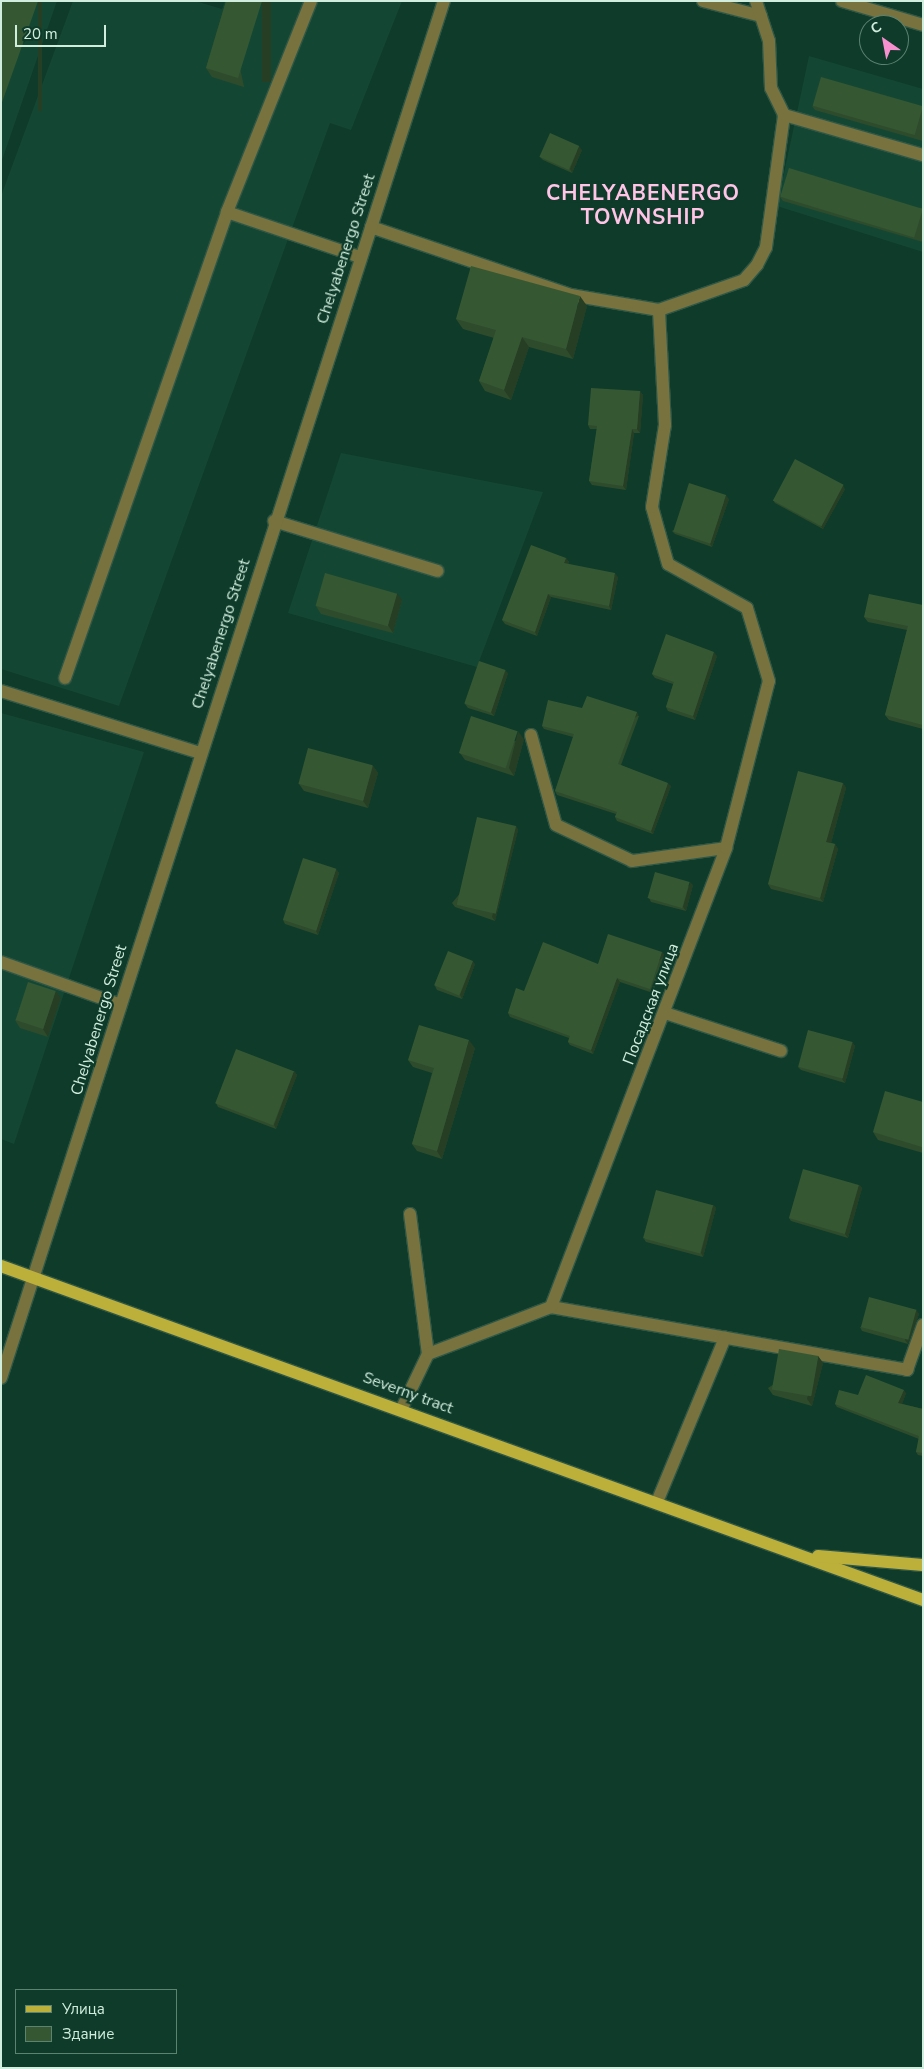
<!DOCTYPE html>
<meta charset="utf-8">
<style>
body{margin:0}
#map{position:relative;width:924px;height:2069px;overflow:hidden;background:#0f3b2a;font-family:"Nunito Sans",sans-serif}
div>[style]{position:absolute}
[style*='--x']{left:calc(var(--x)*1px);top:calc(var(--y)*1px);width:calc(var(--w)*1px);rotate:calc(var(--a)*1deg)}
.built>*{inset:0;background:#144733}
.roads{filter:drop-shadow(1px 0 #2e5747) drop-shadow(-1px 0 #2e5747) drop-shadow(0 1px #2e5747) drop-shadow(0 -1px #2e5747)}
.minor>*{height:12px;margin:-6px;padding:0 6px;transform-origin:6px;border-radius:6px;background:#77723e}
.major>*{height:12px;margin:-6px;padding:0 6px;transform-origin:6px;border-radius:6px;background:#bcaf3a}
.wall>*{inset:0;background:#2e4c2c}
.shaded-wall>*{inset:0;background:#253e24;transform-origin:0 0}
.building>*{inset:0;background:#355833;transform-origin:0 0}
span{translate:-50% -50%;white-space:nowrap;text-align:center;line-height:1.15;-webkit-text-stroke:4.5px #0f3b2a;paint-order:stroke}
.street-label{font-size:16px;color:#d0edde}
.district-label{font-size:21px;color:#ffc4e6;font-weight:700;letter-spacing:1px}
.frame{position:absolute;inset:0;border:2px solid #d0edde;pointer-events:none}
.legend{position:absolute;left:15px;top:1989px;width:162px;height:65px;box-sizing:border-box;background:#0f3b2a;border:1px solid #5c8272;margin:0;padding:6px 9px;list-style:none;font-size:15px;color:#d0edde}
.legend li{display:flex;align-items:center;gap:10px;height:25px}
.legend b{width:25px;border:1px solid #5c8272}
.north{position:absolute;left:859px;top:15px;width:50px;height:50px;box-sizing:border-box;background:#0f3b2a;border:1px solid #5c8272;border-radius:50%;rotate:327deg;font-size:14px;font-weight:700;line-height:20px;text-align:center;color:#d0edde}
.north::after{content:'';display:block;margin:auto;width:18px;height:22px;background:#f690cf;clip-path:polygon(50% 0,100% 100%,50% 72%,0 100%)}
.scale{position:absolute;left:15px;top:25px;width:91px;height:22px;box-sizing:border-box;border:2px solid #d0edde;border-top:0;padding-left:6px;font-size:15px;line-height:18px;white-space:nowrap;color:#d0edde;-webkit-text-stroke:4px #0f3b2a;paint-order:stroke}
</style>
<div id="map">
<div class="built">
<div style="clip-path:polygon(1px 1px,57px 1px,1px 163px)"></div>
<div style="clip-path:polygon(73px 1px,195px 1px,222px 9px,225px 1px,402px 1px,351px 130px,330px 123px,119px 706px,1px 669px,1px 196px)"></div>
<div style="clip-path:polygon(809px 56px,923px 89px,923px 252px,777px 206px)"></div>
<div style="clip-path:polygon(341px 453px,543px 492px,477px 667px,288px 613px)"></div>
<div style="clip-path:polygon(1px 713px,144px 752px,14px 1144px,1px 1139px)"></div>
</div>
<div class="roads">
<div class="minor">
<div style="--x:703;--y:1;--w:60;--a:14.5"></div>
<div style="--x:756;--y:1;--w:42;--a:72"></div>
<div style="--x:769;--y:41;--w:47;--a:87.6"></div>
<div style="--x:771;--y:88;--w:30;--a:64"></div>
<div style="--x:842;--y:1;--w:84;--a:16.5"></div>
<div style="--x:227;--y:212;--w:227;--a:-68.3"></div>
<div style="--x:371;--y:227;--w:211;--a:18.8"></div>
<div style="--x:571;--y:295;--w:89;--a:9.7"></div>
<div style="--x:659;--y:310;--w:90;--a:-19.4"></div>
<div style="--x:744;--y:280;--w:20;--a:-49"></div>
<div style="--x:757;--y:265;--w:20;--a:-63"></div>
<div style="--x:766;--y:247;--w:133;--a:-82.2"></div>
<div style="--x:784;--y:115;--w:145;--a:16.1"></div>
<div style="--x:274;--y:521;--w:171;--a:17"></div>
<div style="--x:65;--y:678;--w:493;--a:-70.8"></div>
<div style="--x:227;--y:212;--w:140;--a:18.7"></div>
<div style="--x:1;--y:691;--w:208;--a:17.3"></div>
<div style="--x:531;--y:735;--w:93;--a:74.5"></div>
<div style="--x:556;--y:825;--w:84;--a:25.3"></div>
<div style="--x:632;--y:861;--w:95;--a:-7.9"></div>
<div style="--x:1;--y:962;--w:127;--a:19.7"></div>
<div style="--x:665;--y:1013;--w:122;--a:18.1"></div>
<div style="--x:410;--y:1214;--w:141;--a:82.7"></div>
<div style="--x:551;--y:1307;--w:362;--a:10"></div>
<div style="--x:907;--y:1370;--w:48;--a:-70.4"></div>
<div style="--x:1;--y:1378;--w:1447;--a:-72.17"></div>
<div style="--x:402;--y:1408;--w:60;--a:-64.3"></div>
<div style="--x:428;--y:1354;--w:132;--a:-20.9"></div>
<div style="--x:551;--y:1307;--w:491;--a:-69.1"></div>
<div style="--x:726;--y:848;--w:172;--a:-75.6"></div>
<div style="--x:769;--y:681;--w:76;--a:-106.8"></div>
<div style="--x:747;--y:608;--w:90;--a:-150.9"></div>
<div style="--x:668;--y:564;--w:59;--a:-105.7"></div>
<div style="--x:652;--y:507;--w:83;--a:-81"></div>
<div style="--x:665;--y:425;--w:115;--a:-93"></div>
<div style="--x:657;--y:1502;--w:178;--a:-67.5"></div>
</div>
<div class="major">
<div style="--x:1;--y:1266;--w:981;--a:19.91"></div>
<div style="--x:818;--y:1556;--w:105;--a:4.9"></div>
</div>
</div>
<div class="wall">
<div style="clip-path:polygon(226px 1px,244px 87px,212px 77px,206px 68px)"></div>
<div style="clip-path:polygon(812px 106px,923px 107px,923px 141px,815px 110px)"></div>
<div style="clip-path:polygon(582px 150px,572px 173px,543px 160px,540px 157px)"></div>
<div style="clip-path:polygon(780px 197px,923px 208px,923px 242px,783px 201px)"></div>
<div style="clip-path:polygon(587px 306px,573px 359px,529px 347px,511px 400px,485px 391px,479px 381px,494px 338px,463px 329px,456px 319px)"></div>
<div style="clip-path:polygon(640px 391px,643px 395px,640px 433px,634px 433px,626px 490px,592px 485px,589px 481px,597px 429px,590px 429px,588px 425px)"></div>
<div style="clip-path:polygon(845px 489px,823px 529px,775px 503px,773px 500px)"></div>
<div style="clip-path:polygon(729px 499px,712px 547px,675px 534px,672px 531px)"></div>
<div style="clip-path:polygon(566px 558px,569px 562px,568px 564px,618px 577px,611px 610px,551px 597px,537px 636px,505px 624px,502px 620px)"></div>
<div style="clip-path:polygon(402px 600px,393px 633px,321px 614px,316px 606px)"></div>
<div style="clip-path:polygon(923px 605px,923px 729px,889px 720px,885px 715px,907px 630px,868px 622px,864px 617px)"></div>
<div style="clip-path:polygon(717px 656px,695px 720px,668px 711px,666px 707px,673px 684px,655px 678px,652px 674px)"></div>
<div style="clip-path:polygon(508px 673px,494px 716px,468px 708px,465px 704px)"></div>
<div style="clip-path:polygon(582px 708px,639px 716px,621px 765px,671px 786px,653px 834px,617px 821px,615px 817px,616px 814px,557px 795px,555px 791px,573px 737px,544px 729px,542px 726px)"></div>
<div style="clip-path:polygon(524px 739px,514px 776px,465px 760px,460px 753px)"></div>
<div style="clip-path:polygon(373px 766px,378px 773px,368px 808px,304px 791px,299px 784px)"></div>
<div style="clip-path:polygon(843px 783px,846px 788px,831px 843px,835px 844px,838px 849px,823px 902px,771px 889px,768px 884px)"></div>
<div style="clip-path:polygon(516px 826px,518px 830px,495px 921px,455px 907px,452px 903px)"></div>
<div style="clip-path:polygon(336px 869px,339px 873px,318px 935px,285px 924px,283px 920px)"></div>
<div style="clip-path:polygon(693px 885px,686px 911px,651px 902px,649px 898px)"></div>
<div style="clip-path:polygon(662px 952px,665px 956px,653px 993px,620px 982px,593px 1054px,570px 1045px,568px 1042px,569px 1038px,510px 1017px,508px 1013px,524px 991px,598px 964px)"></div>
<div style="clip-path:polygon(475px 964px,462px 999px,437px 990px,435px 986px)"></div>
<div style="clip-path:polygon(56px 991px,61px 998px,48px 1037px,20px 1028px,15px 1020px)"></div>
<div style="clip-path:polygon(852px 1042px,855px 1046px,845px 1083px,801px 1070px,798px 1067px)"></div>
<div style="clip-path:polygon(475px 1048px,442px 1159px,417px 1151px,412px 1144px,432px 1073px,413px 1067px,408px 1060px)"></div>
<div style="clip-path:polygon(294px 1071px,297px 1075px,276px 1129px,218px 1107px,216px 1103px)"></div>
<div style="clip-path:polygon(923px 1102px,923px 1153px,878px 1140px,873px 1132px)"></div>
<div style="clip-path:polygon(859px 1185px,862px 1188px,848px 1238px,791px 1221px,789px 1218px)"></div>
<div style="clip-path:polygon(713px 1205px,716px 1208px,703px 1257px,646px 1242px,644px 1239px)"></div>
<div style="clip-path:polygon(916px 1310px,919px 1314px,908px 1344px,862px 1331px,860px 1327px)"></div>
<div style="clip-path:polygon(818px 1356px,823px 1363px,812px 1406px,773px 1395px,768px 1388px)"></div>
<div style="clip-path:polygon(906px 1393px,902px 1404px,923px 1409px,923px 1456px,918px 1455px,916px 1452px,919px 1439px,837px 1407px,835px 1404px,858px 1395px)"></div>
</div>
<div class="shaded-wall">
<div style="left:38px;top:1px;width:4px;height:110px"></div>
<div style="left:262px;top:1px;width:9px;height:81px"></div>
<div style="clip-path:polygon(579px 146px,582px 150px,572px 173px,570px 169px)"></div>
<div style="clip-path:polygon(580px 296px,587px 306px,573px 359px,566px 349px)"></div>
<div style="clip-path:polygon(522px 337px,529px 347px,511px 400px,504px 390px)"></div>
<div style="clip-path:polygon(640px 391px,643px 395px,640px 433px,637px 429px)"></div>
<div style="clip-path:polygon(632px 429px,634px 433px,626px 490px,623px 486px)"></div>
<div style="clip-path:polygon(843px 485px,845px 489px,823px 529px,820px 525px)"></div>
<div style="clip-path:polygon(726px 495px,729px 499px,712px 547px,710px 544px)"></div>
<div style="clip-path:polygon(566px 558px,569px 562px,567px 567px,564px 563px)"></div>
<div style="clip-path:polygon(615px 573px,618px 577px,611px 610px,609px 606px)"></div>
<div style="clip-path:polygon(397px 593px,402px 600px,393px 633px,388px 625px)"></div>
<div style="clip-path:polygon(548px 594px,551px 597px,537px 636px,535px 632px)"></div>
<div style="clip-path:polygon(714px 652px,717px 656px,695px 720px,693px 716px)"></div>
<div style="clip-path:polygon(505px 670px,508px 673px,494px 716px,491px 712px)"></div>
<div style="left:637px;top:712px;width:4px;height:55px;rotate:63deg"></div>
<div style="clip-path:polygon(518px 731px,524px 739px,514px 776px,509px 768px)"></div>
<div style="clip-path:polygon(373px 766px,378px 773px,368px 808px,363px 801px)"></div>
<div style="clip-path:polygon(668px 783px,671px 786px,653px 834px,651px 831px)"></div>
<div style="clip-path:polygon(843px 783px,846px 788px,830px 847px,826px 842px)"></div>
<div style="clip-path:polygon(516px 826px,518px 830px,495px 921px,492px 917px)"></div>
<div style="clip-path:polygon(835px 844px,838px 849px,823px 902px,820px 898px)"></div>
<div style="clip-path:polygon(336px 869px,339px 873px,318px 935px,316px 931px)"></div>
<div style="clip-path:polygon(690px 882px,693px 885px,686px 911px,683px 907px)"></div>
<div style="left:662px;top:952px;width:5px;height:39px;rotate:53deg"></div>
<div style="clip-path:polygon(473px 961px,475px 964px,462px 999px,460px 995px)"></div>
<div style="clip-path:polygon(617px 978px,620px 982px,593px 1054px,591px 1050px)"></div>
<div style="clip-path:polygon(56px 991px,61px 998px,48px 1037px,43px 1029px)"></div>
<div style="clip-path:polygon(469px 1040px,475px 1048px,442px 1159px,437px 1151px)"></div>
<div style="clip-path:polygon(852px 1042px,855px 1046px,845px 1083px,842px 1079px)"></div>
<div style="clip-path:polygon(294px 1071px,297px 1075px,276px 1129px,274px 1125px)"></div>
<div style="clip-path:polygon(859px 1185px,862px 1188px,848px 1238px,845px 1234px)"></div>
<div style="clip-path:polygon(713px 1205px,716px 1208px,703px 1257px,701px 1253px)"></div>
<div style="clip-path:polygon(916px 1310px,919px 1314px,908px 1344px,905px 1340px)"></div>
<div style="clip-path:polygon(818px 1356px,823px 1363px,812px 1406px,807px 1399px)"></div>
<div style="clip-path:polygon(904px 1390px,906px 1393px,901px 1407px,898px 1403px)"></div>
</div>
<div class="building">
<div style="clip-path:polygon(1px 1px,38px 1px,1px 105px)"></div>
<div style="clip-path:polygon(226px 1px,262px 1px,238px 78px,206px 68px)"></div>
<div style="left:821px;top:77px;width:106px;height:30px;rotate:16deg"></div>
<div style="left:550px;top:133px;width:32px;height:26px;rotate:24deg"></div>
<div style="left:789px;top:168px;width:140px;height:30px;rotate:17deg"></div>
<div style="clip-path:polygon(471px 266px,580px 296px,566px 349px,522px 337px,504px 390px,479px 381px,496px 330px,456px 319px)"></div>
<div style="clip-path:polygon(591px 388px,640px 391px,637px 429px,632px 429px,623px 486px,589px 481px,597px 426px,588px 425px)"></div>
<div style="left:795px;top:459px;width:55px;height:47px;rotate:28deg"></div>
<div style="left:689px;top:483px;width:39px;height:51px;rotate:18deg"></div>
<div style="clip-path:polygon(531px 545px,566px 558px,564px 563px,615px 573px,609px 606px,548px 594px,535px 632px,502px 620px)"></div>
<div style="left:325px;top:573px;width:75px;height:34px;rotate:16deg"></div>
<div style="clip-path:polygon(869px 594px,923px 605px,923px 725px,885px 715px,908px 626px,864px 617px)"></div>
<div style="clip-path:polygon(666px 634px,714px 652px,693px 716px,666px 707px,674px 682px,652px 674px)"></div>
<div style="left:479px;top:661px;width:28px;height:45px;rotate:19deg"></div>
<div style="clip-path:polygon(587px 696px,637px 712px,618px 764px,668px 783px,651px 831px,615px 817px,617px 812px,555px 791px,574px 734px,542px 726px,548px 700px,582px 708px)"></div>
<div style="left:471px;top:716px;width:49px;height:39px;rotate:18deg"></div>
<div style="left:308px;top:748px;width:67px;height:37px;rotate:15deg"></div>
<div style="clip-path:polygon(798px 771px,843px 783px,826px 842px,835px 844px,820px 898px,768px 884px)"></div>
<div style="left:477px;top:817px;width:40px;height:90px;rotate:13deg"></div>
<div style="left:303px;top:858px;width:35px;height:65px;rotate:18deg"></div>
<div style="left:655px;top:872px;width:36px;height:27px;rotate:16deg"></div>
<div style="clip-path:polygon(608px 934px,662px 952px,650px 989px,617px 978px,591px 1050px,568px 1042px,570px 1036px,508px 1013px,516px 988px,524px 991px,543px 942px,598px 964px)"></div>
<div style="left:448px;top:951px;width:27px;height:37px;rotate:22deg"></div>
<div style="left:28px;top:982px;width:29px;height:40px;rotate:18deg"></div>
<div style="clip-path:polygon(419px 1025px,469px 1040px,437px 1151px,412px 1144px,434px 1068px,408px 1060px)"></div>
<div style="left:808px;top:1030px;width:46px;height:38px;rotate:15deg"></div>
<div style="left:236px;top:1049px;width:62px;height:58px;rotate:21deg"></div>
<div style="clip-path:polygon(885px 1091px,923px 1102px,923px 1144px,922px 1147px,873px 1132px)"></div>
<div style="left:803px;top:1169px;width:58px;height:51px;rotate:16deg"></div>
<div style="left:656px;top:1190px;width:59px;height:50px;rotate:15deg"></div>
<div style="left:869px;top:1297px;width:49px;height:31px;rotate:15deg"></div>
<div style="left:779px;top:1349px;width:40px;height:41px;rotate:10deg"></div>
<div style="clip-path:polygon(866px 1375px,904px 1390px,898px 1403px,923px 1409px,923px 1453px,916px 1452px,919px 1436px,835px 1404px,839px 1390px,858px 1395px)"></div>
</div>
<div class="street-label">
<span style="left:346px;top:249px;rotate:-72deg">Chelyabenergo Street</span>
<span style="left:221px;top:634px;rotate:-72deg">Chelyabenergo Street</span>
<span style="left:651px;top:1004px;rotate:-69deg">Посадская улица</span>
<span style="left:99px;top:1020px;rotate:-73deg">Chelyabenergo Street</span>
<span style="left:408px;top:1393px;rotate:20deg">Severny tract</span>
</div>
<div class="district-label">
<span style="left:643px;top:205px">CHELYABENERGO<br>TOWNSHIP</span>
</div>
<div class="frame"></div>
<ul class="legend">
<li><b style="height:6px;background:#bcaf3a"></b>Улица</li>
<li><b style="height:14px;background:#355833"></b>Здание</li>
</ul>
<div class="north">С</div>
<div class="scale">20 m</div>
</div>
